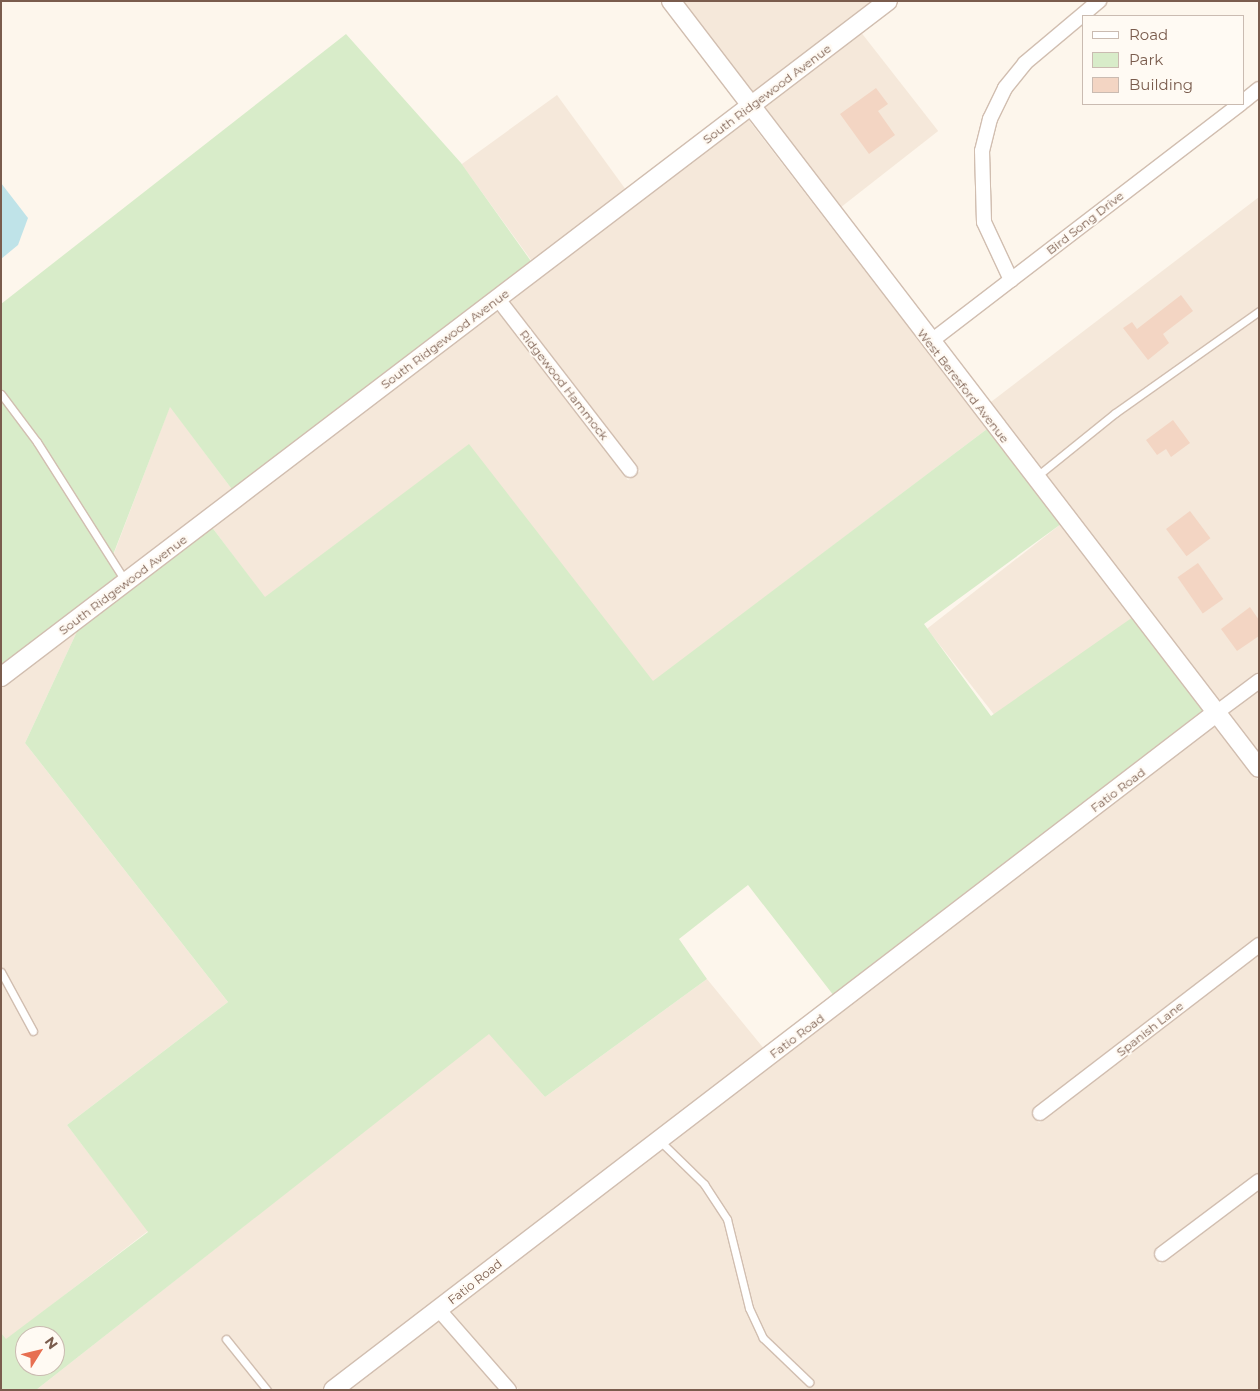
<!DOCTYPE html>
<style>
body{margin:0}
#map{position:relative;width:1260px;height:1391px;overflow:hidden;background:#fdf6ec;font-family:Montserrat,sans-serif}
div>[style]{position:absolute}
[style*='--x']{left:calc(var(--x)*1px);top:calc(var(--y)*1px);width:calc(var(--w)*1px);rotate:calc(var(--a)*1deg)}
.residential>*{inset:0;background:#f5e8da;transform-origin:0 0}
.green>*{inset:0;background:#d8ecc9}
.water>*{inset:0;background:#bfe3e8}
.building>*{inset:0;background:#f3d5c3;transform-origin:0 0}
.roads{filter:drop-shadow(1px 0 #d1beb0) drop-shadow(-1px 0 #d1beb0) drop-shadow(0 1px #d1beb0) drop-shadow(0 -1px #d1beb0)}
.service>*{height:7px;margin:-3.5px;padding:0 3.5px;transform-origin:3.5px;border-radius:3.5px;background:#fff}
.minor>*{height:14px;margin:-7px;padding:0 7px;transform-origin:7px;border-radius:7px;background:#fff}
.tertiary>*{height:18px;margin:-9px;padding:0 9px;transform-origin:9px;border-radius:9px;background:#fff}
span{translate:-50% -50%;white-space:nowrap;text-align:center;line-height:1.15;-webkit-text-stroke:4px #fffaf3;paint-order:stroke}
.street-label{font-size:12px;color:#7a5c4d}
.frame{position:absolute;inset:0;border:2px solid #7a5c4d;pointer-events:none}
.legend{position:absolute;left:1082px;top:15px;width:162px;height:90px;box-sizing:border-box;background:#fffaf3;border:1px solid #cabbb1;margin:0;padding:6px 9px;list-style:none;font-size:15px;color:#7a5c4d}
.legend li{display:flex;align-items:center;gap:10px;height:25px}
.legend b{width:25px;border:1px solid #cabbb1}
.north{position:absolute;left:15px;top:1326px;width:50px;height:50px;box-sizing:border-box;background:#fffaf3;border:1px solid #cabbb1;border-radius:50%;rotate:54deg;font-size:14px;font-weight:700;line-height:20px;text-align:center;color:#7a5c4d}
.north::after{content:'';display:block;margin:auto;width:18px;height:22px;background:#e76f51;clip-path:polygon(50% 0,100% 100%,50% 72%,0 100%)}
</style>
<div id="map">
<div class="residential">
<div style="clip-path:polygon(680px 1px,877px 1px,751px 98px)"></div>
<div style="left:860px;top:31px;width:127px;height:128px;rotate:52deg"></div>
<div style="left:557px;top:95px;width:120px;height:118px;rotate:54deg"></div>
<div style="clip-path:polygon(747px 118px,987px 429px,653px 682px,469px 445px,265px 598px,211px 526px,496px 309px,628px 480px,640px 471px,508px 300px)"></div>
<div style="clip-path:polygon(1259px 197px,1259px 756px,987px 405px)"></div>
<div style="clip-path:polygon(170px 406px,234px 492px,126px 574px,113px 556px)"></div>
<div style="left:1061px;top:524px;width:118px;height:170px;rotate:52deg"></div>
<div style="clip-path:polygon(80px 625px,25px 743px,228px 1002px,67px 1125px,148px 1231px,6px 1340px,1px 1333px,1px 686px)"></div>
<div style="clip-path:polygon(1214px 724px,1259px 781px,1259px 937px,1031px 1113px,1039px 1123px,1259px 953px,1259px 1173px,1153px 1254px,1160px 1264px,1259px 1189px,1259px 1390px,519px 1390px,450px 1310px)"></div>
<div style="clip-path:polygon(707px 979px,765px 1050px,323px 1390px,36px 1390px,489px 1033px,545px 1097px)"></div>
<div style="clip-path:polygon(438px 1319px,499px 1390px,344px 1390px)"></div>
</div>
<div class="green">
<div style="clip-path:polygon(346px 34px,461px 163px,533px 264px,234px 492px,170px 407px,113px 555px,126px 574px,1px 669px,1px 304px)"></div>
<div style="clip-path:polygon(evenodd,987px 429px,1061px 524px,924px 624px,991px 716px,1133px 617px,1203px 710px,834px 996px,748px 885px,679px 939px,707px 979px,545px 1097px,489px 1034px,36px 1390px,1px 1390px,1px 1333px,6px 1339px,148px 1232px,67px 1125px,228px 1002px,25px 743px,80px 625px,211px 526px,265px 597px,469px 444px,653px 681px,987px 429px,25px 1336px,55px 1336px,55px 1366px,25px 1366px,25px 1336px)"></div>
</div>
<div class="water">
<div style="clip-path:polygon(1px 183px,28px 218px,18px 245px,1px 259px)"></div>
</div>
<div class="building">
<div style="clip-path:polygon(876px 88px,888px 104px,878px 111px,895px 135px,869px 154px,840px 114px)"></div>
<div style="clip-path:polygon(1181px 295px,1193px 311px,1163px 334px,1169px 343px,1148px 360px,1123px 328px,1132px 322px,1137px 329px)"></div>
<div style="clip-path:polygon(1173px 420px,1190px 443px,1171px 457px,1166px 449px,1157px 455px,1146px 440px)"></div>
<div style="left:1190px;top:511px;width:34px;height:30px;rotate:53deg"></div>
<div style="left:1198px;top:563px;width:44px;height:25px;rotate:55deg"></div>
<div style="clip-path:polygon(1250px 607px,1259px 620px,1259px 636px,1237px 651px,1221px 629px)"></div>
</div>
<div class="roads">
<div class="service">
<div style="--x:1;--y:394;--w:60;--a:53.1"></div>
<div style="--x:37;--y:442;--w:166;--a:57.6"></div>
<div style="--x:1037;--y:476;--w:100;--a:-38.9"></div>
<div style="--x:1115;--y:413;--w:176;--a:-35.3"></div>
<div style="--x:1;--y:972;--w:67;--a:61.5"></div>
<div style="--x:660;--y:1141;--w:62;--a:44.3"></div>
<div style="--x:704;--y:1184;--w:42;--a:56.7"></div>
<div style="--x:727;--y:1219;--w:92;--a:76.1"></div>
<div style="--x:749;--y:1308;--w:33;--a:65"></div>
<div style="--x:763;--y:1338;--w:64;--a:43.7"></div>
<div style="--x:226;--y:1339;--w:65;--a:51.2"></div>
</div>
<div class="minor">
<div style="--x:1244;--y:101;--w:19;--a:-39"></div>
<div style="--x:1011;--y:280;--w:64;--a:-115"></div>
<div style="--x:984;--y:222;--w:71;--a:-91.6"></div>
<div style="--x:982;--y:151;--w:33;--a:-76"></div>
<div style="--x:990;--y:119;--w:34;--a:-64"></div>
<div style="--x:1005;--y:88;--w:32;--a:-51"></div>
<div style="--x:1025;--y:63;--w:97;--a:-40"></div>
<div style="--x:498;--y:299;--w:216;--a:52.3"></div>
<div style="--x:930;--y:342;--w:391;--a:-37.5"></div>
<div style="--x:1216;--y:713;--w:54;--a:-36.7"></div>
<div style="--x:1040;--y:1113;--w:276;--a:-37.5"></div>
<div style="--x:1162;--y:1254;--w:121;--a:-37"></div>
<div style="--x:439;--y:1310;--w:106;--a:48.8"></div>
</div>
<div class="tertiary">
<div style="--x:671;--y:1;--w:966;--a:52.53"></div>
<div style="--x:1;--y:677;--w:1115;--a:-37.31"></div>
<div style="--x:333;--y:1390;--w:1113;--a:-37.48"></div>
</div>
</div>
<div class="street-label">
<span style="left:767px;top:94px;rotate:-37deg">South Ridgewood Avenue</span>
<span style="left:1085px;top:223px;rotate:-38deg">Bird Song Drive</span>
<span style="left:445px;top:339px;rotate:-37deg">South Ridgewood Avenue</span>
<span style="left:564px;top:385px;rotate:52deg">Ridgewood Hammock</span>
<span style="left:963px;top:386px;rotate:52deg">West Beresford Avenue</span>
<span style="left:123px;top:585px;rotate:-37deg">South Ridgewood Avenue</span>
<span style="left:1118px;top:790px;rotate:-37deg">Fatio Road</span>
<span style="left:1150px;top:1029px;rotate:-38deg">Spanish Lane</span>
<span style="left:797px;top:1036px;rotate:-37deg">Fatio Road</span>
<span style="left:475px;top:1282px;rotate:-38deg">Fatio Road</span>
</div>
<div class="frame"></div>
<ul class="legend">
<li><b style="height:6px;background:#fff"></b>Road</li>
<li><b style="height:14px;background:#d8ecc9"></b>Park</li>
<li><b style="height:14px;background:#f3d5c3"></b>Building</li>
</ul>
<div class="north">N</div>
</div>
